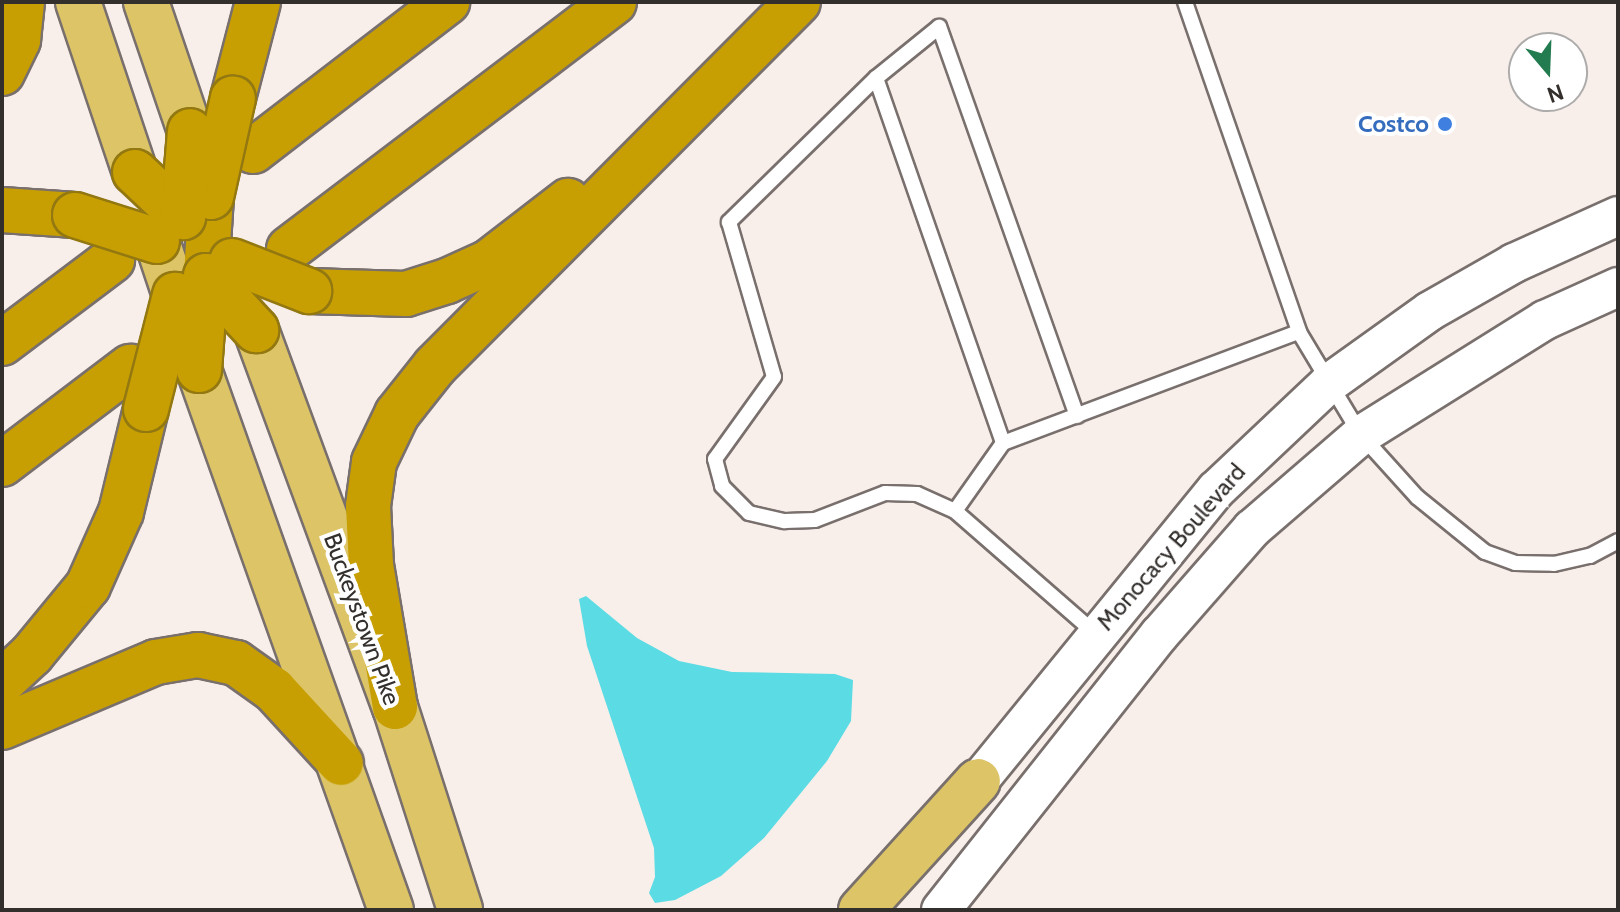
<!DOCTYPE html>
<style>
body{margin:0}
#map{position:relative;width:1620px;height:912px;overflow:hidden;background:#f8efeb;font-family:Cabin,sans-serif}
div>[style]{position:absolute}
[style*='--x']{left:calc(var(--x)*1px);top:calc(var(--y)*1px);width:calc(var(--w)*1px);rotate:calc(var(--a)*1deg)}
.water>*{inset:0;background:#5bdbe3}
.roads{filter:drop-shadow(2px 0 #79706d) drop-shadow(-2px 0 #79706d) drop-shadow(0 2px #79706d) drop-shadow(0 -2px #79706d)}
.lane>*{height:14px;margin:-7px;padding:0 7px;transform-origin:7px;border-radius:7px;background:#fff}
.secondary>*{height:38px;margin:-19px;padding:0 19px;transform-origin:19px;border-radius:19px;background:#fff}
.primary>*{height:44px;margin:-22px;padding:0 22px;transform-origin:22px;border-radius:22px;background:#ddc567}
.highway>*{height:44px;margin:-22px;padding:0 22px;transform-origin:22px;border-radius:22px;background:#c79f02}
.bridges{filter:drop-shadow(2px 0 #937811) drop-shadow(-2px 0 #937811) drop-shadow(0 2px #937811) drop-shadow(0 -2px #937811)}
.highway-bridge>*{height:44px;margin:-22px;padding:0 22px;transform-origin:22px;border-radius:22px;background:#c79f02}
.dots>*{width:22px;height:22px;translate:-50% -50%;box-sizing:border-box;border:4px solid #fff;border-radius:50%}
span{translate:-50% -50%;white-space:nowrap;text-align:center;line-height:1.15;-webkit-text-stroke:8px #fff;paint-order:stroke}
.shop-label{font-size:24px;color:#366cbe;font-weight:700}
.right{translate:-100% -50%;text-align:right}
.street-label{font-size:24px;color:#332f2d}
.frame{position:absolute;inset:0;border:4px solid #332f2d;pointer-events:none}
.north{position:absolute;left:1508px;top:32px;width:80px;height:80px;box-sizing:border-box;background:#fff;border:2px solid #adacab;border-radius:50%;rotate:161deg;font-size:22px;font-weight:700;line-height:32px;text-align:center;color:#332f2d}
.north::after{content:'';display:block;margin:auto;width:28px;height:36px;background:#237b50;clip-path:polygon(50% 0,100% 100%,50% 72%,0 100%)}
</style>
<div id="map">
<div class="water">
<div style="clip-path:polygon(586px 596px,637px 638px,679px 661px,732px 672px,835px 674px,853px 680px,851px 721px,827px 761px,764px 838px,721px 876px,675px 900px,655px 903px,649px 893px,655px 877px,654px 848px,587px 646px,579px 599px)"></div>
</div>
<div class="roads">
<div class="lane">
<div style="--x:1185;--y:2;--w:349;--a:70.9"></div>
<div style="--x:1299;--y:332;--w:120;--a:59"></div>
<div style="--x:1361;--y:435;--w:84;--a:47.9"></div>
<div style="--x:1417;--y:497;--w:87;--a:39"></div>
<div style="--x:1485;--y:552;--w:32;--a:20"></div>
<div style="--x:1515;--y:563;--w:39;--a:1"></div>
<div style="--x:1554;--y:564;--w:37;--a:-13"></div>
<div style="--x:1590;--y:556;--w:32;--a:-28"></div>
<div style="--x:876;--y:78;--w:206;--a:135.6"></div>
<div style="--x:729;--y:222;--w:161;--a:73.8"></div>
<div style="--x:774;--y:377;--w:101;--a:125.7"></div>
<div style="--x:715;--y:459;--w:28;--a:75"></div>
<div style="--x:722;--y:486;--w:38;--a:45"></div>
<div style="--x:749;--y:513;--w:37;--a:13"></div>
<div style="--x:785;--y:521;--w:30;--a:-2"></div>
<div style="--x:815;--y:520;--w:75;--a:-21.1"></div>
<div style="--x:885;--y:493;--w:32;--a:2"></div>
<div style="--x:917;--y:494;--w:42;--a:24.1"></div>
<div style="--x:1077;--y:416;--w:413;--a:-109.5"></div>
<div style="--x:939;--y:27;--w:81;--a:141"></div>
<div style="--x:876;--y:78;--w:386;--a:70.8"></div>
<div style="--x:1003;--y:443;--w:83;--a:125.2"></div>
<div style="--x:955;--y:511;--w:186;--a:41.1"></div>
<div style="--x:1003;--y:443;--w:316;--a:-20.6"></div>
</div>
<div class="secondary">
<div style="--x:959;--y:805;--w:407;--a:-50.8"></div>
<div style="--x:1216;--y:490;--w:154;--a:-43.4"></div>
<div style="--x:1328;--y:384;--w:125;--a:-35.6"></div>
<div style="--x:1430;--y:311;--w:97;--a:-29.7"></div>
<div style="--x:1514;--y:263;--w:114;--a:-24.3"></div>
<div style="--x:941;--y:910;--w:352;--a:-51.6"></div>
<div style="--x:1160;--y:634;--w:140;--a:-48.8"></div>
<div style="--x:1252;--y:529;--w:144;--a:-40.8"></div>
<div style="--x:1361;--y:435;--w:217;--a:-32"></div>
<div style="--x:1545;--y:320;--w:80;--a:-24.3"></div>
</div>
<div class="primary">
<div style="--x:78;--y:2;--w:179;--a:71.5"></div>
<div style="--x:146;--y:2;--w:136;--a:71.2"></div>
<div style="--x:157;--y:241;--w:57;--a:71.6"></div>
<div style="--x:256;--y:330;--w:402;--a:69.8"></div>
<div style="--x:395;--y:707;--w:213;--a:72.2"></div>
<div style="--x:199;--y:370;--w:573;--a:70.43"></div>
<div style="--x:861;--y:910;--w:174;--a:-47.8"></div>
</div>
<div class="highway">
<div style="--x:2;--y:73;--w:37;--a:-64"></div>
<div style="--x:18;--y:40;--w:38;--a:-84"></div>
<div style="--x:233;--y:98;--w:99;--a:-75.4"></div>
<div style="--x:253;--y:151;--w:245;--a:-37.5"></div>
<div style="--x:2;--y:210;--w:73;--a:3.9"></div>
<div style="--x:289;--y:249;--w:408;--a:-37.2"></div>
<div style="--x:206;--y:276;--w:79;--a:-86.4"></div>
<div style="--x:309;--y:291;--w:97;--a:1.8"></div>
<div style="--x:406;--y:294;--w:43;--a:-17.6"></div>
<div style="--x:447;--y:281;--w:46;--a:-24.3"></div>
<div style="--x:489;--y:262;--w:100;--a:-37.7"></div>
<div style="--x:2;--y:343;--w:138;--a:-37"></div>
<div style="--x:2;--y:464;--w:161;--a:-37.2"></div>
<div style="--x:2;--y:682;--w:41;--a:-43"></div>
<div style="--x:32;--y:654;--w:88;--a:-50.5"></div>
<div style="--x:88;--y:586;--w:81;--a:-66"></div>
<div style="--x:121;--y:512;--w:106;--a:-76.4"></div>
<div style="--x:395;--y:707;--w:144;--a:-99.6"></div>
<div style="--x:371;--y:565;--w:59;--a:-92.9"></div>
<div style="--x:368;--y:506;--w:44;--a:-82.2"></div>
<div style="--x:374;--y:462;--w:53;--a:-64.4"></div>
<div style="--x:397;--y:414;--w:61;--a:-51.6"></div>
<div style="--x:435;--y:366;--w:514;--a:-45.08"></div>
<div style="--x:2;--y:727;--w:167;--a:-22.9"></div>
<div style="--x:156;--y:662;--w:43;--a:-9.5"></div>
<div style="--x:198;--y:655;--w:39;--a:12"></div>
<div style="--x:236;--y:663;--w:47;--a:35.4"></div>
<div style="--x:274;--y:690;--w:99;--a:47.5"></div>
</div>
</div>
<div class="bridges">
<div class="highway-bridge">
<div style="--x:135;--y:172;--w:66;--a:43.2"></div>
<div style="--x:211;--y:197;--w:101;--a:-77.5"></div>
<div style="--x:75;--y:215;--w:86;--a:17.6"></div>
<div style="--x:183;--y:217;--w:86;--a:-85.3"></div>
<div style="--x:232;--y:261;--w:83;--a:21.3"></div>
<div style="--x:206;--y:276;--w:74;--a:47.2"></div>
<div style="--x:199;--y:370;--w:94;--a:-85.7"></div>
<div style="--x:146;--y:409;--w:118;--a:-75.7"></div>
</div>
</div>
<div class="dots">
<div style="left:1445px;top:124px;background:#3f7fe0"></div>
</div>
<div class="shop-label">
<span class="right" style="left:1429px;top:124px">Costco</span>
</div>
<div class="street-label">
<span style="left:1171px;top:547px;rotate:-49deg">Monocacy Boulevard</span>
<span style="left:362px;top:619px;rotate:70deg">Buckeystown Pike</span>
</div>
<div class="frame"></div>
<div class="north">N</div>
</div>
